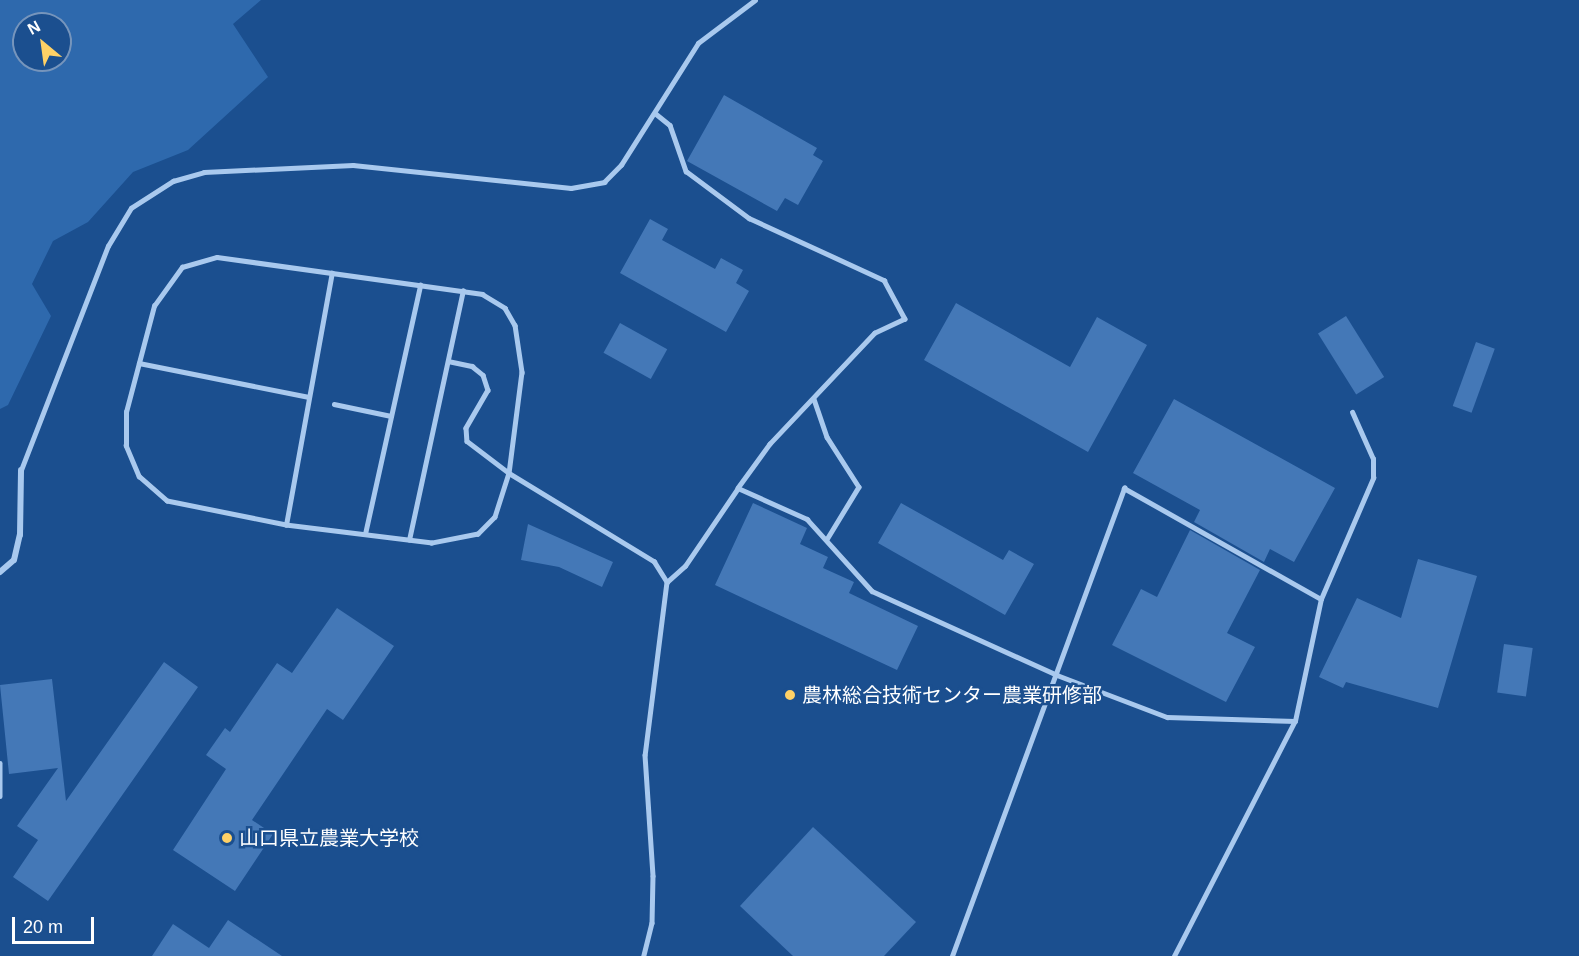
<!DOCTYPE html>
<meta charset="utf-8">
<style>
body{margin:0}
#map{position:relative;width:1579px;height:956px;overflow:hidden;background:#1b4f8f;font-family:Arial,"Noto Sans JP",sans-serif}
div>[style]{position:absolute}
[style*='--x']{left:calc(var(--x)*1px);top:calc(var(--y)*1px);width:calc(var(--w)*1px);rotate:calc(var(--a)*1deg)}
.green>*{inset:0;background:#2e69ad}
.building>*{inset:0;background:#4478b7;transform-origin:0 0}
.service>*{height:4.5px;margin:-2.25px;padding:0 2.25px;transform-origin:2.25px;border-radius:2.25px;background:#a9c9ee}
.minor>*{height:6px;margin:-3px;padding:0 3px;transform-origin:3px;border-radius:3px;background:#a9c9ee}
.dots>*{width:16px;height:16px;translate:-50% -50%;box-sizing:border-box;border:3px solid #1b4f8f;border-radius:50%}
span{translate:-50% -50%;white-space:nowrap;text-align:center;line-height:1.15;-webkit-text-stroke:5px #1b4f8f;paint-order:stroke}
.poi-label{font-size:20px;color:#fff}
.left{translate:0 -50%;text-align:left}
.north{position:absolute;left:12px;top:12px;width:60px;height:60px;box-sizing:border-box;background:#1b4f8f;border:2px solid #7695bc;border-radius:50%;rotate:331deg;font-size:16px;font-weight:700;line-height:24px;text-align:center;color:#fff}
.north::after{content:'';display:block;margin:auto;width:21px;height:27px;background:#ffd166;clip-path:polygon(50% 0,100% 100%,50% 72%,0 100%)}
.scale{position:absolute;left:12px;top:917px;width:82px;height:27px;box-sizing:border-box;border:3px solid #fff;border-top:0;padding-left:8px;font-size:18px;line-height:21px;white-space:nowrap;color:#fff;-webkit-text-stroke:4px #1b4f8f;paint-order:stroke}
</style>
<div id="map">
<div class="green">
<div style="clip-path:polygon(evenodd,0 0,261px 0,233px 24px,268px 77px,188px 150px,133px 172px,88px 222px,53px 241px,32px 284px,51px 316px,8px 405px,0 409px,0 0,24px 24px,60px 24px,60px 60px,24px 60px,24px 24px)"></div>
</div>
<div class="building">
<div style="clip-path:polygon(724px 95px,817px 148px,813px 155px,823px 161px,798px 205px,785px 198px,777px 211px,687px 161px)"></div>
<div style="clip-path:polygon(650px 219px,668px 229px,662px 240px,715px 269px,721px 258px,743px 270px,736px 283px,749px 291px,726px 332px,620px 273px)"></div>
<div style="clip-path:polygon(956px 303px,1070px 367px,1097px 317px,1147px 345px,1088px 452px,924px 360px)"></div>
<div style="left:1346px;top:316px;width:72px;height:33px;rotate:58deg"></div>
<div style="left:620px;top:323px;width:54px;height:34px;rotate:29deg"></div>
<div style="left:1476px;top:342px;width:20px;height:68px;rotate:20deg"></div>
<div style="clip-path:polygon(1174px 399px,1335px 488px,1294px 562px,1270px 549px,1264px 562px,1194px 522px,1200px 510px,1133px 473px)"></div>
<div style="clip-path:polygon(753px 503px,807px 528px,800px 544px,828px 557px,823px 568px,854px 582px,849px 593px,918px 626px,897px 670px,715px 585px)"></div>
<div style="clip-path:polygon(901px 503px,1003px 560px,1009px 550px,1034px 564px,1005px 615px,878px 543px)"></div>
<div style="clip-path:polygon(528px 524px,613px 562px,602px 587px,559px 567px,521px 560px)"></div>
<div style="clip-path:polygon(1190px 530px,1260px 570px,1227px 633px,1255px 647px,1226px 702px,1112px 645px,1141px 589px,1157px 597px)"></div>
<div style="clip-path:polygon(1418px 559px,1477px 576px,1438px 708px,1346px 682px,1343px 688px,1319px 677px,1357px 598px,1401px 618px)"></div>
<div style="clip-path:polygon(337px 608px,394px 646px,343px 720px,327px 709px,252px 820px,273px 834px,235px 891px,173px 850px,226px 769px,206px 755px,225px 728px,230px 732px,277px 663px,292px 673px)"></div>
<div style="left:1504px;top:644px;width:29px;height:49px;rotate:8deg"></div>
<div style="clip-path:polygon(164px 662px,198px 687px,48px 901px,13px 877px,38px 840px,17px 826px,58px 768px,9px 774px,0 685px,52px 679px,66px 801px)"></div>
<div style="clip-path:polygon(813px 827px,916px 922px,884px 956px,793px 956px,740px 906px)"></div>
<div style="clip-path:polygon(228px 920px,282px 956px,152px 956px,173px 924px,209px 948px)"></div>
</div>
<div class="service">
<div style="--x:655;--y:113;--w:19;--a:39"></div>
<div style="--x:670;--y:125;--w:49;--a:70.8"></div>
<div style="--x:686;--y:171;--w:79;--a:36.7"></div>
<div style="--x:749;--y:218;--w:149;--a:24.7"></div>
<div style="--x:884;--y:280;--w:44;--a:61.7"></div>
<div style="--x:905;--y:319;--w:33;--a:155"></div>
<div style="--x:875;--y:333;--w:153;--a:133.4"></div>
<div style="--x:770;--y:444;--w:54;--a:126"></div>
<div style="--x:217;--y:257;--w:268;--a:7.9"></div>
<div style="--x:482;--y:294;--w:27;--a:31"></div>
<div style="--x:505;--y:308;--w:20;--a:60"></div>
<div style="--x:515;--y:325;--w:48;--a:81.5"></div>
<div style="--x:522;--y:372;--w:102;--a:97.3"></div>
<div style="--x:509;--y:473;--w:46;--a:107.7"></div>
<div style="--x:495;--y:517;--w:24;--a:135"></div>
<div style="--x:478;--y:534;--w:47;--a:168.9"></div>
<div style="--x:432;--y:543;--w:147;--a:-173"></div>
<div style="--x:286;--y:525;--w:121;--a:-168.6"></div>
<div style="--x:167;--y:501;--w:37;--a:-139"></div>
<div style="--x:139;--y:477;--w:34;--a:-113"></div>
<div style="--x:126;--y:446;--w:34;--a:-90"></div>
<div style="--x:126;--y:412;--w:110;--a:-75.2"></div>
<div style="--x:154;--y:306;--w:48;--a:-54.3"></div>
<div style="--x:182;--y:267;--w:36;--a:-16"></div>
<div style="--x:448;--y:361;--w:25;--a:12"></div>
<div style="--x:472;--y:366;--w:14;--a:39"></div>
<div style="--x:483;--y:375;--w:16;--a:72"></div>
<div style="--x:488;--y:390;--w:44;--a:120.1"></div>
<div style="--x:466;--y:428;--w:13;--a:86"></div>
<div style="--x:467;--y:441;--w:53;--a:37.3"></div>
<div style="--x:509;--y:473;--w:170;--a:31.3"></div>
<div style="--x:654;--y:561;--w:25;--a:58"></div>
<div style="--x:667;--y:582;--w:174;--a:97.2"></div>
<div style="--x:645;--y:755;--w:121;--a:86.2"></div>
<div style="--x:653;--y:876;--w:47;--a:91.2"></div>
<div style="--x:652;--y:923;--w:34;--a:104"></div>
<div style="--x:139;--y:363;--w:173;--a:11.3"></div>
<div style="--x:814;--y:399;--w:40;--a:71.1"></div>
<div style="--x:827;--y:437;--w:59;--a:57.4"></div>
<div style="--x:859;--y:487;--w:60;--a:121.3"></div>
<div style="--x:334;--y:404;--w:58;--a:11.9"></div>
<div style="--x:21;--y:470;--w:240;--a:-68.8"></div>
<div style="--x:108;--y:246;--w:44;--a:-58.8"></div>
<div style="--x:131;--y:208;--w:50;--a:-32.7"></div>
<div style="--x:173;--y:181;--w:32;--a:-16"></div>
<div style="--x:204;--y:172;--w:149;--a:-2.7"></div>
<div style="--x:353;--y:165;--w:219;--a:6"></div>
<div style="--x:571;--y:188;--w:34;--a:-10"></div>
<div style="--x:604;--y:182;--w:24;--a:-45"></div>
<div style="--x:621;--y:165;--w:144;--a:-57.7"></div>
<div style="--x:698;--y:43;--w:71;--a:-37"></div>
<div style="--x:286;--y:525;--w:256;--a:-79.7"></div>
<div style="--x:365;--y:534;--w:255;--a:-77.5"></div>
<div style="--x:409;--y:540;--w:255;--a:-77.8"></div>
<div style="--x:667;--y:582;--w:24;--a:-42"></div>
<div style="--x:685;--y:566;--w:94;--a:-55.8"></div>
<div style="--x:738;--y:488;--w:76;--a:24.2"></div>
<div style="--x:807;--y:519;--w:97;--a:47.9"></div>
<div style="--x:872;--y:591;--w:203;--a:24.4"></div>
<div style="--x:1057;--y:675;--w:118;--a:20.9"></div>
<div style="--x:1167;--y:717;--w:128;--a:1.8"></div>
<div style="--x:0;--y:763;--w:33;--a:90"></div>
<div style="--x:952;--y:956;--w:499;--a:-69.8"></div>
<div style="--x:1124;--y:488;--w:226;--a:29.4"></div>
<div style="--x:1174;--y:956;--w:264;--a:-62.8"></div>
<div style="--x:1295;--y:721;--w:125;--a:-78"></div>
<div style="--x:1321;--y:599;--w:132;--a:-66.7"></div>
<div style="--x:1373;--y:478;--w:19;--a:-90"></div>
<div style="--x:1373;--y:459;--w:51;--a:-114.1"></div>
</div>
<div class="minor">
<div style="--x:0;--y:572;--w:18;--a:-41"></div>
<div style="--x:14;--y:560;--w:26;--a:-77"></div>
<div style="--x:20;--y:535;--w:65;--a:-89.1"></div>
</div>
<div class="dots">
<div style="left:790px;top:695px;background:#ffd166"></div>
<div style="left:227px;top:838px;background:#ffd166"></div>
</div>
<div class="poi-label">
<span class="left" style="left:802px;top:695px">農林総合技術センター農業研修部</span>
<span class="left" style="left:239px;top:838px">山口県立農業大学校</span>
</div>
<div class="north">N</div>
<div class="scale">20 m</div>
</div>
